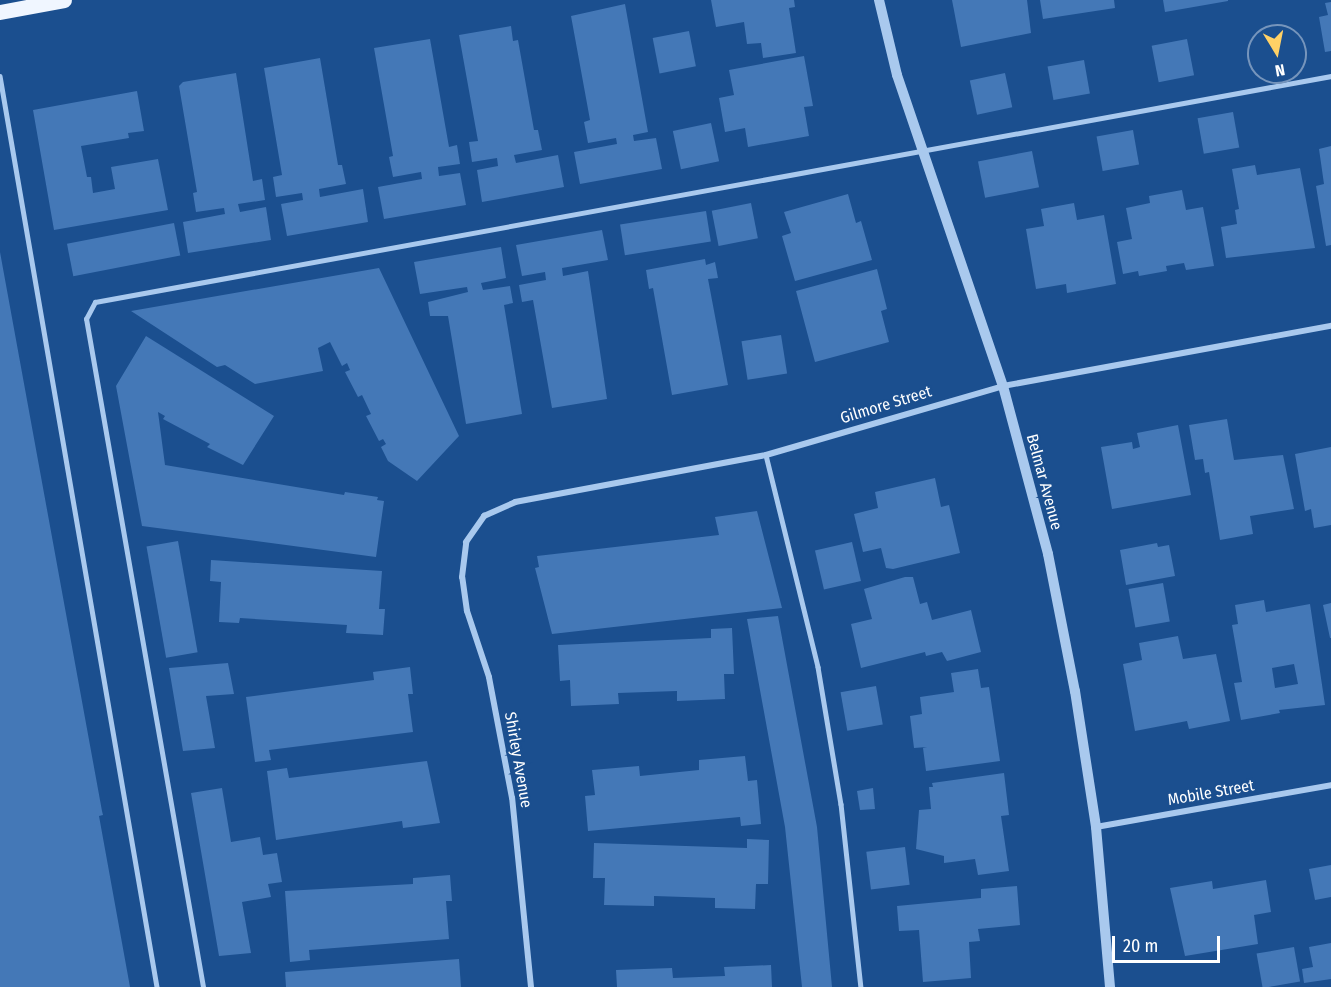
<!DOCTYPE html>
<style>
body{margin:0}
#map{position:relative;width:1331px;height:987px;overflow:hidden;background:#1b4f8f;font-family:"Fira Sans Condensed",sans-serif}
div>[style]{position:absolute}
[style*='--x']{left:calc(var(--x)*1px);top:calc(var(--y)*1px);width:calc(var(--w)*1px);rotate:calc(var(--a)*1deg)}
.building>*{inset:0;background:#4478b7;transform-origin:0 0}
.service>*{height:4.5px;margin:-2.25px;padding:0 2.25px;transform-origin:2.25px;border-radius:2.25px;background:#a9c9ee}
.minor>*{height:6px;margin:-3px;padding:0 3px;transform-origin:3px;border-radius:3px;background:#a9c9ee}
.tertiary>*{height:10px;margin:-5px;padding:0 5px;transform-origin:5px;border-radius:5px;background:#a9c9ee}
.primary>*{height:15px;margin:-7.5px;padding:0 7.5px;transform-origin:7.5px;border-radius:7.5px;background:#f0f6ff}
span{translate:-50% -50%;white-space:nowrap;text-align:center;line-height:1.15;-webkit-text-stroke:4.5px #1b4f8f;paint-order:stroke}
.street-label{font-size:16px;color:#fff}
.north{position:absolute;left:1247px;top:24px;width:60px;height:60px;box-sizing:border-box;background:#1b4f8f;border:2px solid #7695bc;border-radius:50%;rotate:170deg;font-size:16px;font-weight:700;line-height:24px;text-align:center;color:#fff}
.north::after{content:'';display:block;margin:auto;width:21px;height:27px;background:#ffd166;clip-path:polygon(50% 0,100% 100%,50% 72%,0 100%)}
.scale{position:absolute;left:1112px;top:936px;width:108px;height:27px;box-sizing:border-box;border:3px solid #fff;border-top:0;padding-left:8px;font-size:18px;line-height:21px;white-space:nowrap;color:#fff;-webkit-text-stroke:4px #1b4f8f;paint-order:stroke}
</style>
<div id="map">
<div class="building">
<div style="clip-path:polygon(711px 0,794px 0,795px 7px,789px 8px,796px 53px,763px 58px,761px 43px,747px 44px,744px 22px,716px 27px)"></div>
<div style="clip-path:polygon(952px 0,1027px 0,1031px 33px,961px 47px)"></div>
<div style="clip-path:polygon(1040px 0,1114px 0,1115px 8px,1043px 19px)"></div>
<div style="clip-path:polygon(1163px 0,1228px 0,1228px 1px,1165px 12px)"></div>
<div style="clip-path:polygon(1331px 2px,1331px 51px,1325px 52px,1319px 17px,1328px 15px,1325px 3px)"></div>
<div style="clip-path:polygon(625px 4px,648px 132px,633px 135px,634px 141px,656px 138px,662px 169px,580px 184px,574px 152px,617px 144px,616px 138px,588px 143px,584px 122px,590px 120px,571px 16px)"></div>
<div style="clip-path:polygon(511px 26px,513px 41px,518px 40px,534px 130px,538px 130px,542px 150px,514px 155px,516px 163px,558px 155px,564px 187px,482px 202px,477px 170px,498px 166px,497px 158px,472px 162px,469px 142px,478px 141px,459px 35px)"></div>
<div style="left:689px;top:31px;width:36px;height:37px;rotate:79deg"></div>
<div style="clip-path:polygon(430px 39px,449px 147px,457px 145px,460px 164px,438px 167px,439px 176px,460px 173px,466px 205px,384px 219px,378px 187px,422px 179px,421px 172px,393px 177px,389px 157px,393px 156px,374px 48px)"></div>
<div style="left:1187px;top:39px;width:37px;height:36px;rotate:79deg"></div>
<div style="clip-path:polygon(804px 56px,813px 106px,804px 107px,809px 136px,748px 147px,745px 128px,725px 132px,719px 98px,734px 95px,729px 70px)"></div>
<div style="clip-path:polygon(320px 58px,338px 165px,342px 165px,346px 184px,319px 189px,320px 197px,363px 189px,368px 222px,287px 236px,281px 204px,303px 200px,302px 193px,276px 197px,273px 177px,282px 175px,264px 68px)"></div>
<div style="left:1084px;top:60px;width:34px;height:37px;rotate:80deg"></div>
<div style="clip-path:polygon(236px 73px,253px 181px,262px 179px,265px 200px,238px 204px,240px 212px,266px 207px,271px 240px,188px 253px,183px 222px,225px 214px,224px 208px,196px 212px,193px 193px,197px 192px,179px 86px,183px 82px)"></div>
<div style="left:1005px;top:73px;width:35px;height:36px;rotate:78deg"></div>
<div style="clip-path:polygon(137px 91px,144px 131px,128px 133px,129px 138px,81px 146px,87px 177px,91px 177px,93px 193px,115px 189px,111px 167px,158px 159px,168px 210px,54px 230px,33px 110px)"></div>
<div style="left:1233px;top:112px;width:36px;height:36px;rotate:80deg"></div>
<div style="left:711px;top:123px;width:39px;height:39px;rotate:78deg"></div>
<div style="left:1133px;top:130px;width:35px;height:37px;rotate:80deg"></div>
<div style="clip-path:polygon(1331px 146px,1331px 245px,1326px 246px,1316px 186px,1324px 184px,1319px 149px)"></div>
<div style="left:1032px;top:151px;width:37px;height:55px;rotate:79deg"></div>
<div style="clip-path:polygon(1255px 165px,1257px 175px,1300px 168px,1315px 248px,1226px 258px,1221px 227px,1237px 224px,1235px 210px,1239px 209px,1232px 169px)"></div>
<div style="clip-path:polygon(1182px 190px,1186px 210px,1203px 207px,1214px 266px,1186px 270px,1184px 263px,1166px 266px,1167px 271px,1139px 276px,1138px 271px,1123px 274px,1117px 242px,1132px 239px,1126px 208px,1150px 203px,1149px 196px)"></div>
<div style="clip-path:polygon(848px 194px,856px 223px,861px 221px,872px 260px,795px 281px,782px 236px,791px 233px,784px 212px)"></div>
<div style="left:751px;top:203px;width:36px;height:40px;rotate:79deg"></div>
<div style="clip-path:polygon(1074px 203px,1077px 220px,1104px 215px,1116px 284px,1067px 293px,1066px 284px,1036px 289px,1026px 229px,1044px 226px,1041px 209px)"></div>
<div style="left:706px;top:211px;width:31px;height:87px;rotate:81deg"></div>
<div style="left:174px;top:223px;width:33px;height:109px;rotate:79deg"></div>
<div style="clip-path:polygon(602px 230px,608px 260px,562px 268px,563px 276px,588px 271px,607px 399px,552px 408px,533px 300px,522px 302px,519px 285px,546px 280px,545px 272px,522px 276px,516px 245px)"></div>
<div style="clip-path:polygon(501px 247px,506px 278px,481px 283px,483px 290px,510px 286px,513px 303px,504px 305px,522px 414px,466px 424px,448px 316px,430px 316px,428px 302px,468px 292px,467px 287px,420px 294px,414px 262px)"></div>
<div style="clip-path:polygon(0 252px,102px 811px,103px 815px,99px 816px,130px 987px,0 987px)"></div>
<div style="clip-path:polygon(705px 259px,706px 265px,715px 262px,718px 278px,708px 279px,728px 385px,672px 395px,653px 288px,649px 289px,646px 270px)"></div>
<div style="clip-path:polygon(379px 268px,459px 436px,417px 481px,388px 461px,381px 447px,386px 444px,383px 439px,379px 441px,366px 416px,371px 414px,362px 395px,358px 397px,345px 372px,350px 370px,347px 363px,342px 366px,330px 342px,318px 348px,323px 371px,255px 384px,225px 365px,217px 367px,131px 311px)"></div>
<div style="clip-path:polygon(877px 269px,887px 309px,881px 311px,889px 342px,815px 362px,796px 291px)"></div>
<div style="left:781px;top:335px;width:39px;height:40px;rotate:81deg"></div>
<div style="clip-path:polygon(146px 336px,274px 416px,243px 465px,207px 447px,210px 444px,163px 419px,165px 416px,158px 412px,165px 465px,344px 495px,345px 492px,378px 497px,377px 500px,384px 501px,376px 557px,142px 526px,116px 386px)"></div>
<div style="clip-path:polygon(1227px 419px,1234px 460px,1283px 455px,1294px 509px,1250px 516px,1253px 534px,1220px 540px,1209px 472px,1205px 473px,1203px 459px,1195px 460px,1189px 425px)"></div>
<div style="clip-path:polygon(1178px 425px,1191px 495px,1112px 509px,1101px 447px,1132px 442px,1133px 449px,1140px 447px,1137px 433px)"></div>
<div style="clip-path:polygon(1331px 447px,1331px 525px,1314px 528px,1311px 509px,1305px 511px,1295px 454px)"></div>
<div style="clip-path:polygon(935px 478px,941px 507px,949px 505px,960px 553px,893px 569px,886px 568px,881px 548px,863px 552px,854px 514px,878px 508px,875px 492px)"></div>
<div style="clip-path:polygon(757px 511px,782px 608px,552px 634px,535px 568px,539px 567px,537px 556px,719px 535px,715px 517px)"></div>
<div style="left:178px;top:541px;width:113px;height:32px;rotate:80deg"></div>
<div style="left:852px;top:542px;width:40px;height:38px;rotate:77deg"></div>
<div style="clip-path:polygon(1157px 543px,1158px 547px,1169px 545px,1175px 576px,1126px 585px,1120px 550px)"></div>
<div style="clip-path:polygon(211px 560px,382px 571px,379px 609px,385px 609px,383px 635px,346px 633px,347px 625px,240px 618px,239px 623px,219px 622px,221px 582px,210px 581px)"></div>
<div style="clip-path:polygon(905px 577px,913px 577px,920px 604px,927px 602px,932px 620px,971px 610px,981px 652px,947px 661px,942px 652px,926px 656px,925px 652px,861px 668px,851px 624px,872px 619px,864px 589px)"></div>
<div style="left:1163px;top:583px;width:39px;height:35px;rotate:80deg"></div>
<div style="clip-path:polygon(evenodd,1264px 600px,1266px 612px,1310px 604px,1325px 705px,1279px 710px,1280px 713px,1241px 720px,1234px 683px,1242px 682px,1232px 625px,1238px 624px,1235px 605px,1264px 600px,1294px 664px,1298px 684px,1275px 688px,1272px 668px,1294px 664px)"></div>
<div style="clip-path:polygon(1331px 603px,1331px 638px,1330px 638px,1323px 605px)"></div>
<div style="clip-path:polygon(778px 616px,817px 827px,832px 987px,802px 987px,785px 827px,747px 619px)"></div>
<div style="clip-path:polygon(732px 628px,734px 674px,724px 674px,725px 699px,677px 701px,677px 691px,618px 693px,619px 704px,571px 706px,570px 680px,560px 681px,558px 645px,711px 638px,711px 629px)"></div>
<div style="clip-path:polygon(1178px 636px,1183px 659px,1216px 654px,1230px 721px,1189px 729px,1187px 721px,1135px 731px,1123px 664px,1142px 660px,1139px 643px)"></div>
<div style="clip-path:polygon(228px 663px,234px 694px,206px 696px,215px 748px,183px 751px,169px 668px)"></div>
<div style="clip-path:polygon(410px 667px,413px 694px,408px 694px,413px 732px,269px 750px,271px 760px,255px 762px,246px 697px,374px 680px,373px 672px)"></div>
<div style="clip-path:polygon(978px 669px,981px 688px,989px 687px,1000px 761px,926px 771px,923px 748px,927px 747px,914px 748px,910px 716px,922px 714px,920px 697px,954px 692px,951px 673px)"></div>
<div style="left:876px;top:686px;width:39px;height:36px;rotate:80deg"></div>
<div style="clip-path:polygon(745px 756px,748px 781px,757px 780px,761px 824px,741px 826px,740px 817px,588px 831px,585px 796px,595px 795px,592px 770px,639px 766px,640px 776px,699px 770px,699px 760px)"></div>
<div style="clip-path:polygon(427px 761px,440px 823px,403px 828px,402px 821px,276px 840px,267px 771px,287px 768px,289px 778px)"></div>
<div style="clip-path:polygon(1004px 773px,1009px 815px,1001px 816px,1009px 871px,978px 875px,975px 859px,944px 863px,944px 856px,916px 849px,919px 810px,931px 809px,929px 787px,933px 787px,932px 783px)"></div>
<div style="clip-path:polygon(222px 788px,231px 842px,260px 837px,263px 855px,277px 853px,282px 882px,268px 884px,271px 897px,242px 902px,251px 953px,219px 956px,191px 793px)"></div>
<div style="clip-path:polygon(873px 788px,875px 809px,860px 810px,857px 791px)"></div>
<div style="clip-path:polygon(747px 839px,769px 840px,768px 884px,756px 884px,755px 909px,715px 908px,715px 898px,654px 896px,654px 906px,604px 905px,605px 878px,593px 878px,594px 843px,747px 848px)"></div>
<div style="left:905px;top:847px;width:38px;height:39px;rotate:83deg"></div>
<div style="clip-path:polygon(1331px 865px,1331px 897px,1315px 900px,1309px 869px)"></div>
<div style="clip-path:polygon(450px 875px,452px 901px,446px 901px,449px 939px,309px 950px,310px 960px,290px 962px,285px 891px,413px 884px,413px 878px)"></div>
<div style="clip-path:polygon(1266px 880px,1271px 912px,1254px 915px,1258px 944px,1185px 956px,1170px 888px,1212px 881px,1213px 889px)"></div>
<div style="clip-path:polygon(1017px 886px,1020px 925px,978px 929px,980px 941px,969px 942px,971px 978px,923px 982px,919px 930px,899px 931px,897px 906px,981px 898px,981px 889px)"></div>
<div style="clip-path:polygon(1331px 943px,1331px 979px,1304px 983px,1302px 969px,1313px 967px,1309px 947px)"></div>
<div style="left:1294px;top:947px;width:35px;height:38px;rotate:80deg"></div>
<div style="clip-path:polygon(459px 959px,461px 987px,286px 987px,285px 972px)"></div>
<div style="clip-path:polygon(771px 965px,772px 987px,617px 987px,616px 970px,672px 968px,673px 978px,725px 976px,724px 967px)"></div>
</div>
<div class="service">
<div style="--x:0;--y:76;--w:924;--a:80.22"></div>
<div style="--x:766;--y:455;--w:218;--a:76.2"></div>
<div style="--x:818;--y:667;--w:139;--a:80.5"></div>
<div style="--x:841;--y:804;--w:184;--a:83.8"></div>
<div style="--x:203;--y:987;--w:678;--a:-99.93"></div>
<div style="--x:86;--y:319;--w:19;--a:-62"></div>
<div style="--x:95;--y:302;--w:1256;--a:-10.36"></div>
</div>
<div class="minor">
<div style="--x:1096;--y:827;--w:239;--a:-10.1"></div>
<div style="--x:531;--y:987;--w:190;--a:-95.7"></div>
<div style="--x:512;--y:798;--w:123;--a:-100.8"></div>
<div style="--x:489;--y:677;--w:70;--a:-108.4"></div>
<div style="--x:467;--y:611;--w:34;--a:-98"></div>
<div style="--x:462;--y:577;--w:35;--a:-83"></div>
<div style="--x:466;--y:542;--w:32;--a:-55"></div>
<div style="--x:484;--y:516;--w:34;--a:-24"></div>
<div style="--x:515;--y:502;--w:255;--a:-10.6"></div>
<div style="--x:766;--y:455;--w:247;--a:-16.2"></div>
<div style="--x:1003;--y:386;--w:333;--a:-10.4"></div>
</div>
<div class="tertiary">
<div style="--x:879;--y:0;--w:77;--a:76.5"></div>
<div style="--x:897;--y:75;--w:329;--a:71.2"></div>
<div style="--x:1003;--y:386;--w:174;--a:75"></div>
<div style="--x:1048;--y:554;--w:140;--a:78.9"></div>
<div style="--x:1075;--y:691;--w:138;--a:81.2"></div>
<div style="--x:1096;--y:827;--w:161;--a:85"></div>
</div>
<div class="primary">
<div style="--x:0;--y:12;--w:65;--a:-10.6"></div>
</div>
<div class="street-label">
<span style="left:886px;top:405px;rotate:-17deg">Gilmore Street</span>
<span style="left:1044px;top:482px;rotate:75deg">Belmar Avenue</span>
<span style="left:518px;top:760px;rotate:80deg">Shirley Avenue</span>
<span style="left:1211px;top:793px;rotate:-10deg">Mobile Street</span>
</div>
<div class="north">N</div>
<div class="scale">20 m</div>
</div>
